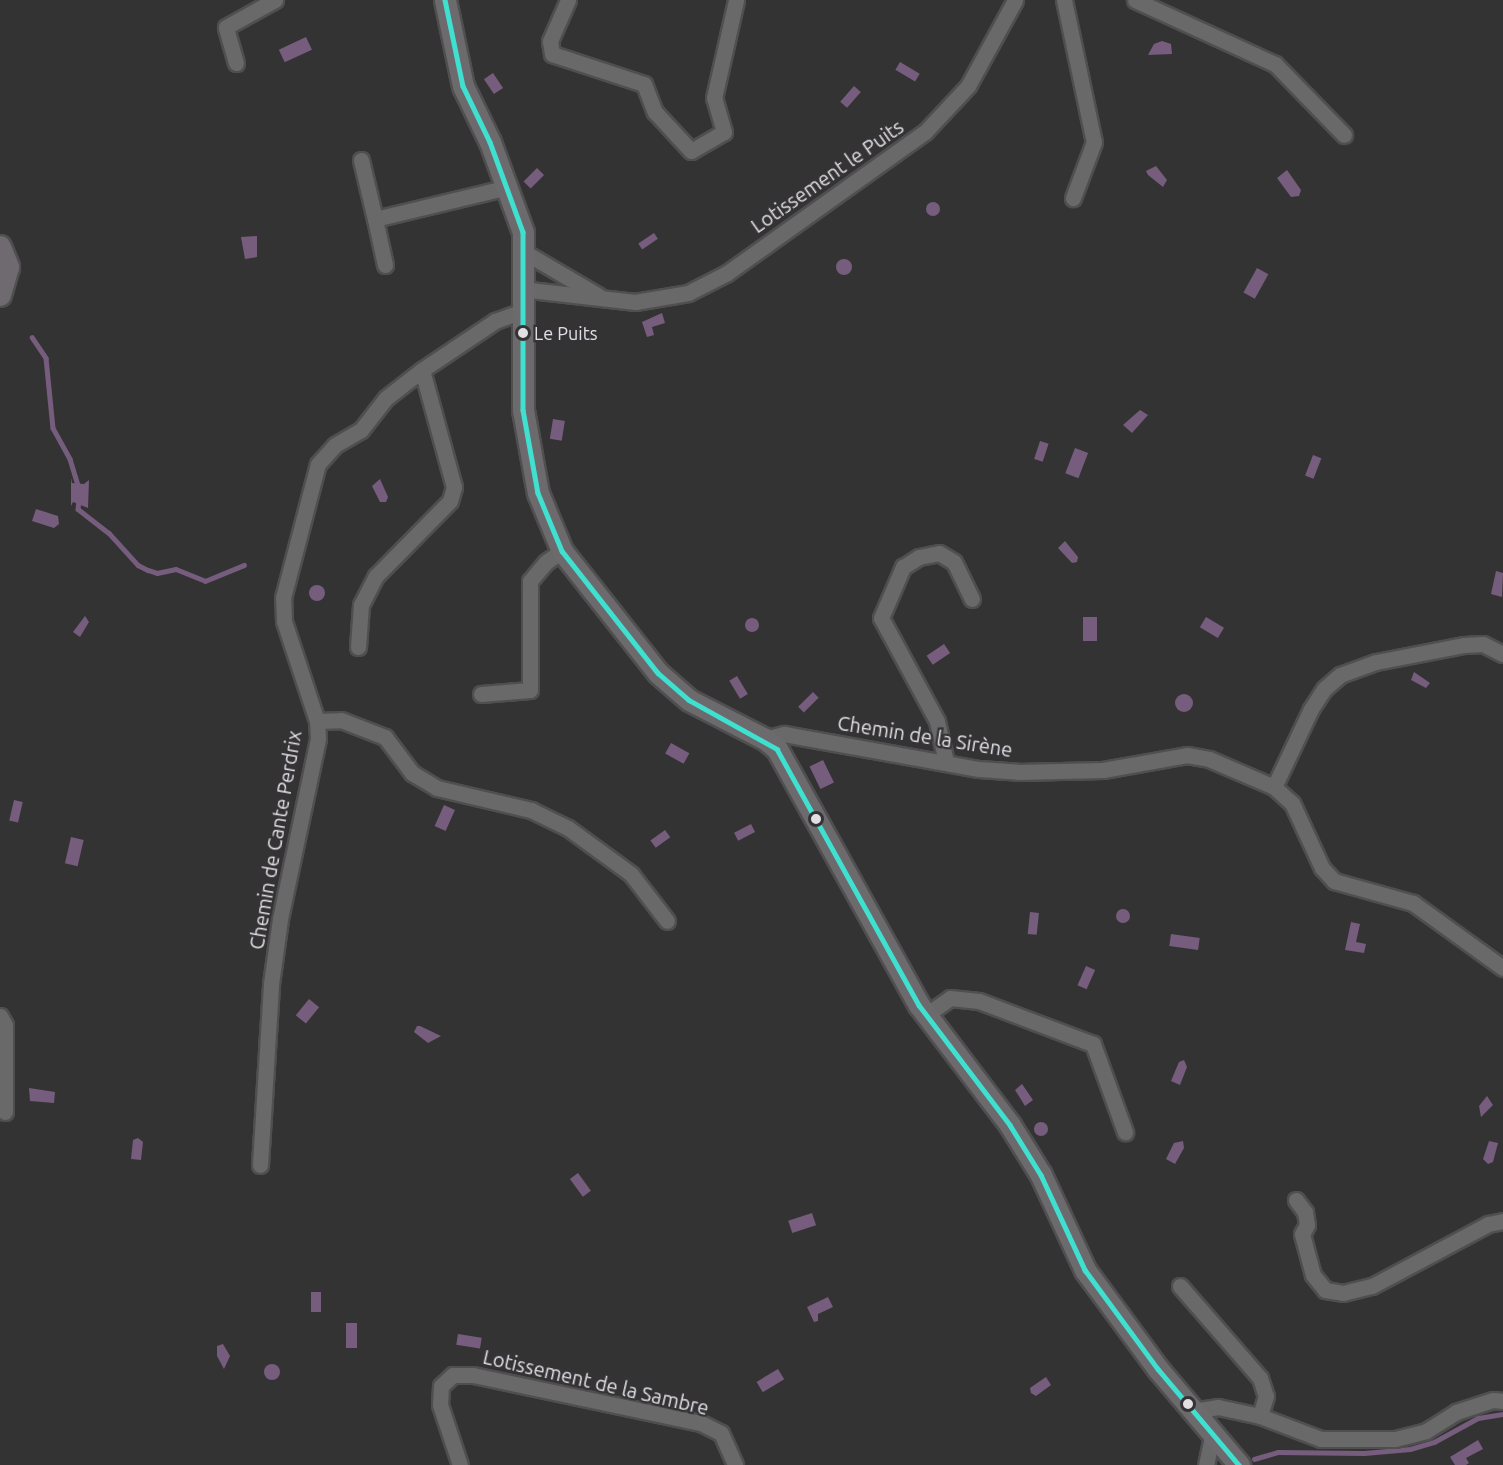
<!DOCTYPE html>
<meta charset="utf-8">
<style>
body{margin:0}
#map{position:relative;width:1503px;height:1465px;overflow:hidden;background:#343334;font-family:Ubuntu,sans-serif}
div>[style]{position:absolute}
[style*='--x']{left:calc(var(--x)*1px);top:calc(var(--y)*1px);width:calc(var(--w)*1px);rotate:calc(var(--a)*1deg)}
.water>*{inset:0;background:#765d7d;transform-origin:0 0}
.round{border-radius:50%}
.stream>*{height:4.5px;margin:-2.25px;padding:0 2.25px;transform-origin:2.25px;border-radius:2.25px;background:#765d7d}
.roads{filter:drop-shadow(2px 0 #504f50) drop-shadow(-2px 0 #504f50) drop-shadow(0 2px #504f50) drop-shadow(0 -2px #504f50)}
.street>*{height:15px;margin:-7.5px;padding:0 7.5px;transform-origin:7.5px;border-radius:7.5px;background:#6a696a}
.secondary>*{height:21px;margin:-10.5px;padding:0 10.5px;transform-origin:10.5px;border-radius:10.5px;background:#6c6a6d}
.primary>*{height:22px;margin:-11px;padding:0 11px;transform-origin:11px;border-radius:11px;background:#6f6a70}
.bus-1>*{height:4.5px;margin:-2.25px;padding:0 2.25px;transform-origin:2.25px;border-radius:2.25px;background:#40e0d0}
.dots>*{width:16px;height:16px;translate:-50% -50%;box-sizing:border-box;border:3px solid #343235;border-radius:50%}
span{translate:-50% -50%;white-space:nowrap;text-align:center;line-height:1.15;-webkit-text-stroke:4.5px #343235;paint-order:stroke}
.bus-label{font-size:18px;color:#e0dfe1}
.left{translate:0 -50%;text-align:left}
.street-label{font-size:20px;color:#e0dfe1}
</style>
<div id="map">
<div class="water">
<div style="left:306px;top:37px;width:14px;height:30px;rotate:65deg"></div>
<div style="clip-path:polygon(1162px 41px,1171px 44px,1172px 54px,1148px 55px,1154px 44px)"></div>
<div style="left:900px;top:62px;width:23px;height:9px;rotate:31deg"></div>
<div style="left:493px;top:73px;width:18px;height:11px;rotate:56deg"></div>
<div style="left:854px;top:86px;width:9px;height:21px;rotate:41deg"></div>
<div style="clip-path:polygon(1156px 166px,1167px 180px,1163px 187px,1148px 175px,1146px 171px)"></div>
<div style="left:537px;top:168px;width:10px;height:19px;rotate:45deg"></div>
<div style="clip-path:polygon(1287px 170px,1301px 190px,1299px 196px,1291px 197px,1277px 178px)"></div>
<div class="round" style="left:926px;top:202px;width:14px;height:14px"></div>
<div style="left:654px;top:233px;width:7px;height:19px;rotate:56deg"></div>
<div style="clip-path:polygon(257px 236px,257px 257px,245px 259px,241px 237px)"></div>
<div class="round" style="left:836px;top:259px;width:16px;height:16px"></div>
<div style="left:1257px;top:268px;width:13px;height:28px;rotate:29deg"></div>
<div style="clip-path:polygon(662px 313px,665px 323px,652px 327px,654px 335px,647px 337px,642px 322px)"></div>
<div style="clip-path:polygon(1140px 410px,1148px 415px,1132px 433px,1123px 425px)"></div>
<div style="left:553px;top:419px;width:12px;height:20px;rotate:9deg"></div>
<div style="left:1040px;top:441px;width:9px;height:19px;rotate:18deg"></div>
<div style="left:1075px;top:448px;width:14px;height:27px;rotate:21deg"></div>
<div style="left:1313px;top:455px;width:9px;height:22px;rotate:21deg"></div>
<div style="clip-path:polygon(71px 478px,72px 483px,84px 484px,89px 480px,88px 508px,73px 502px,71px 506px)"></div>
<div style="clip-path:polygon(380px 479px,388px 497px,386px 502px,380px 502px,372px 486px)"></div>
<div style="clip-path:polygon(36px 509px,58px 516px,59px 524px,54px 528px,32px 521px)"></div>
<div style="clip-path:polygon(1065px 541px,1078px 557px,1077px 562px,1072px 563px,1058px 548px)"></div>
<div style="clip-path:polygon(1496px 571px,1503px 573px,1502px 597px,1491px 594px)"></div>
<div class="round" style="left:309px;top:585px;width:16px;height:16px"></div>
<div style="clip-path:polygon(85px 616px,89px 622px,80px 637px,73px 632px)"></div>
<div style="left:1083px;top:617px;width:14px;height:24px"></div>
<div style="left:1206px;top:617px;width:21px;height:12px;rotate:31deg"></div>
<div class="round" style="left:745px;top:618px;width:14px;height:14px"></div>
<div style="left:944px;top:644px;width:11px;height:21px;rotate:56deg"></div>
<div style="clip-path:polygon(1414px 672px,1430px 683px,1426px 688px,1411px 680px)"></div>
<div style="left:737px;top:676px;width:21px;height:9px;rotate:59deg"></div>
<div style="left:813px;top:692px;width:8px;height:21px;rotate:45deg"></div>
<div class="round" style="left:1175px;top:694px;width:18px;height:18px"></div>
<div style="left:671px;top:743px;width:21px;height:12px;rotate:29deg"></div>
<div style="left:823px;top:760px;width:25px;height:15px;rotate:64deg"></div>
<div style="left:14px;top:800px;width:9px;height:21px;rotate:13deg"></div>
<div style="left:444px;top:805px;width:12px;height:23px;rotate:24deg"></div>
<div style="left:751px;top:824px;width:9px;height:19px;rotate:63deg"></div>
<div style="left:665px;top:830px;width:9px;height:18px;rotate:54deg"></div>
<div style="left:71px;top:837px;width:13px;height:27px;rotate:13deg"></div>
<div class="round" style="left:1116px;top:909px;width:14px;height:14px"></div>
<div style="left:1030px;top:912px;width:9px;height:22px;rotate:6deg"></div>
<div style="clip-path:polygon(1351px 922px,1360px 924px,1356px 942px,1366px 944px,1364px 953px,1345px 950px)"></div>
<div style="left:1171px;top:934px;width:29px;height:12px;rotate:8deg"></div>
<div style="left:1086px;top:966px;width:10px;height:21px;rotate:24deg"></div>
<div style="left:309px;top:999px;width:13px;height:21px;rotate:39deg"></div>
<div style="clip-path:polygon(417px 1026px,420px 1026px,441px 1036px,428px 1043px,414px 1032px)"></div>
<div style="clip-path:polygon(1179px 1062px,1184px 1060px,1187px 1067px,1180px 1085px,1171px 1081px)"></div>
<div style="clip-path:polygon(1022px 1084px,1033px 1100px,1025px 1106px,1015px 1090px)"></div>
<div style="clip-path:polygon(29px 1088px,55px 1092px,54px 1103px,30px 1101px)"></div>
<div style="clip-path:polygon(1487px 1096px,1493px 1105px,1481px 1117px,1479px 1106px)"></div>
<div class="round" style="left:1034px;top:1122px;width:14px;height:14px"></div>
<div style="clip-path:polygon(138px 1138px,143px 1142px,141px 1160px,131px 1159px,133px 1140px)"></div>
<div style="clip-path:polygon(1183px 1141px,1184px 1148px,1175px 1164px,1166px 1159px,1174px 1143px)"></div>
<div style="clip-path:polygon(1489px 1141px,1498px 1143px,1493px 1162px,1488px 1164px,1483px 1159px)"></div>
<div style="left:578px;top:1173px;width:22px;height:10px;rotate:54deg"></div>
<div style="left:812px;top:1213px;width:13px;height:25px;rotate:72deg"></div>
<div style="left:311px;top:1292px;width:10px;height:20px"></div>
<div style="clip-path:polygon(828px 1297px,833px 1307px,818px 1314px,818px 1321px,814px 1322px,807px 1307px)"></div>
<div style="left:346px;top:1323px;width:11px;height:25px"></div>
<div style="left:458px;top:1334px;width:24px;height:11px;rotate:9deg"></div>
<div style="clip-path:polygon(223px 1344px,230px 1356px,224px 1369px,217px 1356px,217px 1346px)"></div>
<div class="round" style="left:264px;top:1364px;width:16px;height:16px"></div>
<div style="left:778px;top:1369px;width:12px;height:25px;rotate:59deg"></div>
<div style="clip-path:polygon(1046px 1377px,1051px 1385px,1036px 1396px,1031px 1393px,1030px 1388px)"></div>
<div style="clip-path:polygon(1478px 1440px,1483px 1449px,1466px 1458px,1469px 1463px,1466px 1465px,1455px 1465px,1450px 1457px)"></div>
</div>
<div class="stream">
<div style="--x:32;--y:337;--w:25;--a:56"></div>
<div style="--x:46;--y:358;--w:70;--a:84.3"></div>
<div style="--x:53;--y:428;--w:35;--a:61"></div>
<div style="--x:70;--y:459;--w:31;--a:73"></div>
<div style="--x:79;--y:500;--w:9;--a:96"></div>
<div style="--x:78;--y:509;--w:39;--a:38"></div>
<div style="--x:109;--y:533;--w:43;--a:47.8"></div>
<div style="--x:138;--y:565;--w:11;--a:27"></div>
<div style="--x:148;--y:570;--w:9;--a:18"></div>
<div style="--x:157;--y:573;--w:19;--a:-12"></div>
<div style="--x:176;--y:569;--w:31;--a:22"></div>
<div style="--x:205;--y:581;--w:42;--a:-22.3"></div>
<div style="--x:1254;--y:1459;--w:25;--a:-16"></div>
<div style="--x:1278;--y:1452;--w:86;--a:0.7"></div>
<div style="--x:1364;--y:1453;--w:46;--a:-5"></div>
<div style="--x:1410;--y:1449;--w:25;--a:-16"></div>
<div style="--x:1434;--y:1442;--w:50;--a:-28.6"></div>
<div style="--x:1478;--y:1418;--w:25;--a:-9"></div>
</div>
<div class="roads">
<div class="street">
<div style="--x:568;--y:0;--w:45;--a:113.7"></div>
<div style="--x:550;--y:41;--w:13;--a:81"></div>
<div style="--x:552;--y:54;--w:97;--a:18.1"></div>
<div style="--x:644;--y:84;--w:30;--a:69"></div>
<div style="--x:655;--y:112;--w:53;--a:47.3"></div>
<div style="--x:691;--y:151;--w:38;--a:-30"></div>
<div style="--x:724;--y:132;--w:35;--a:-106"></div>
<div style="--x:714;--y:98;--w:100;--a:-77.3"></div>
<div style="--x:1064;--y:0;--w:145;--a:78.1"></div>
<div style="--x:1094;--y:142;--w:60;--a:110.6"></div>
<div style="--x:1135;--y:0;--w:154;--a:24.6"></div>
<div style="--x:1275;--y:64;--w:99;--a:45.8"></div>
<div style="--x:236;--y:63;--w:37;--a:-106"></div>
<div style="--x:226;--y:27;--w:56;--a:-28.9"></div>
<div style="--x:361;--y:160;--w:61;--a:76.7"></div>
<div style="--x:375;--y:219;--w:137;--a:-13.5"></div>
<div style="--x:375;--y:219;--w:47;--a:77.7"></div>
<div style="--x:524;--y:252;--w:87;--a:30.4"></div>
<div style="--x:521;--y:289;--w:115;--a:6.5"></div>
<div style="--x:635;--y:302;--w:54;--a:-9.6"></div>
<div style="--x:688;--y:293;--w:44;--a:-27.1"></div>
<div style="--x:727;--y:273;--w:243;--a:-35.5"></div>
<div style="--x:925;--y:132;--w:63;--a:-46.9"></div>
<div style="--x:968;--y:86;--w:98;--a:-61.3"></div>
<div style="--x:358;--y:647;--w:42;--a:-85.9"></div>
<div style="--x:361;--y:605;--w:33;--a:-63"></div>
<div style="--x:376;--y:576;--w:105;--a:-45.4"></div>
<div style="--x:450;--y:501;--w:15;--a:-74"></div>
<div style="--x:454;--y:487;--w:121;--a:-105.3"></div>
<div style="--x:481;--y:694;--w:49;--a:-4.7"></div>
<div style="--x:530;--y:690;--w:109;--a:-90"></div>
<div style="--x:530;--y:581;--w:25;--a:-50"></div>
<div style="--x:546;--y:562;--w:19;--a:-35"></div>
<div style="--x:317;--y:721;--w:24;--a:-2"></div>
<div style="--x:341;--y:720;--w:47;--a:21.1"></div>
<div style="--x:385;--y:737;--w:45;--a:53.1"></div>
<div style="--x:412;--y:773;--w:29;--a:31"></div>
<div style="--x:437;--y:788;--w:97;--a:13.2"></div>
<div style="--x:531;--y:810;--w:41;--a:25.9"></div>
<div style="--x:568;--y:828;--w:78;--a:36.1"></div>
<div style="--x:631;--y:874;--w:59;--a:52.5"></div>
<div style="--x:765;--y:739;--w:20;--a:-15"></div>
<div style="--x:784;--y:734;--w:198;--a:10.2"></div>
<div style="--x:979;--y:769;--w:39;--a:4"></div>
<div style="--x:1018;--y:772;--w:85;--a:-1.3"></div>
<div style="--x:1103;--y:770;--w:85;--a:-10.1"></div>
<div style="--x:1187;--y:755;--w:22;--a:10"></div>
<div style="--x:1209;--y:759;--w:71;--a:23.3"></div>
<div style="--x:1274;--y:787;--w:86;--a:-64.6"></div>
<div style="--x:1311;--y:709;--w:24;--a:-57"></div>
<div style="--x:1324;--y:689;--w:21;--a:-41"></div>
<div style="--x:1340;--y:675;--w:38;--a:-20"></div>
<div style="--x:1376;--y:662;--w:90;--a:-10.9"></div>
<div style="--x:1464;--y:645;--w:19;--a:-3"></div>
<div style="--x:1483;--y:644;--w:22;--a:27"></div>
<div style="--x:946;--y:762;--w:42;--a:-102.4"></div>
<div style="--x:937;--y:721;--w:117;--a:-118.5"></div>
<div style="--x:881;--y:618;--w:56;--a:-66.7"></div>
<div style="--x:903;--y:567;--w:19;--a:-32"></div>
<div style="--x:919;--y:557;--w:20;--a:-11"></div>
<div style="--x:939;--y:553;--w:17;--a:31"></div>
<div style="--x:954;--y:562;--w:41;--a:64.1"></div>
<div style="--x:1274;--y:787;--w:24;--a:42"></div>
<div style="--x:1292;--y:803;--w:72;--a:65.2"></div>
<div style="--x:1322;--y:868;--w:18;--a:47"></div>
<div style="--x:1334;--y:881;--w:82;--a:15.6"></div>
<div style="--x:1413;--y:903;--w:111;--a:35.8"></div>
<div style="--x:926;--y:1015;--w:29;--a:-35"></div>
<div style="--x:950;--y:998;--w:29;--a:6"></div>
<div style="--x:979;--y:1001;--w:122;--a:20.7"></div>
<div style="--x:1093;--y:1044;--w:94;--a:70"></div>
<div style="--x:0;--y:1016;--w:10;--a:61"></div>
<div style="--x:5;--y:1025;--w:87;--a:90"></div>
<div style="--x:260;--y:1165;--w:181;--a:-86.5"></div>
<div style="--x:271;--y:984;--w:66;--a:-82.1"></div>
<div style="--x:280;--y:919;--w:185;--a:-78.1"></div>
<div style="--x:318;--y:738;--w:17;--a:-93"></div>
<div style="--x:317;--y:721;--w:105;--a:-108.3"></div>
<div style="--x:284;--y:621;--w:23;--a:-92"></div>
<div style="--x:283;--y:598;--w:138;--a:-75.4"></div>
<div style="--x:318;--y:464;--w:25;--a:-48"></div>
<div style="--x:335;--y:445;--w:30;--a:-30"></div>
<div style="--x:361;--y:430;--w:41;--a:-52"></div>
<div style="--x:386;--y:398;--w:46;--a:-37.9"></div>
<div style="--x:422;--y:370;--w:88;--a:-33.9"></div>
<div style="--x:495;--y:321;--w:27;--a:-20"></div>
<div style="--x:1296;--y:1200;--w:15;--a:53"></div>
<div style="--x:1305;--y:1212;--w:13;--a:81"></div>
<div style="--x:1307;--y:1225;--w:10;--a:119"></div>
<div style="--x:1302;--y:1234;--w:42;--a:75"></div>
<div style="--x:1313;--y:1275;--w:19;--a:51"></div>
<div style="--x:1325;--y:1290;--w:18;--a:9"></div>
<div style="--x:1343;--y:1293;--w:30;--a:-14"></div>
<div style="--x:1372;--y:1286;--w:132;--a:-28.1"></div>
<div style="--x:1488;--y:1224;--w:15;--a:-11"></div>
<div style="--x:1180;--y:1286;--w:122;--a:49"></div>
<div style="--x:1260;--y:1378;--w:19;--a:72"></div>
<div style="--x:1266;--y:1396;--w:21;--a:107"></div>
<div style="--x:1260;--y:1416;--w:43;--a:-167.9"></div>
<div style="--x:1218;--y:1407;--w:24;--a:171"></div>
<div style="--x:1260;--y:1416;--w:65;--a:20.7"></div>
<div style="--x:1321;--y:1439;--w:74;--a:0"></div>
<div style="--x:1395;--y:1439;--w:32;--a:-14"></div>
<div style="--x:1426;--y:1431;--w:36;--a:-32"></div>
<div style="--x:1456;--y:1412;--w:39;--a:-18"></div>
<div style="--x:1493;--y:1400;--w:10;--a:6"></div>
<div style="--x:460;--y:1465;--w:63;--a:-108.4"></div>
<div style="--x:440;--y:1405;--w:19;--a:-87"></div>
<div style="--x:441;--y:1386;--w:16;--a:-43"></div>
<div style="--x:453;--y:1375;--w:20;--a:0"></div>
<div style="--x:473;--y:1375;--w:233;--a:11.9"></div>
<div style="--x:701;--y:1423;--w:22;--a:27"></div>
<div style="--x:721;--y:1433;--w:35;--a:66"></div>
<div style="--x:1206;--y:1465;--w:35;--a:-78"></div>
</div>
<div class="secondary">
<div style="--x:445;--y:0;--w:88;--a:78.2"></div>
<div style="--x:463;--y:86;--w:62;--a:64.3"></div>
<div style="--x:490;--y:142;--w:96;--a:69.9"></div>
<div style="--x:523;--y:232;--w:178;--a:90"></div>
<div style="--x:523;--y:410;--w:84;--a:79.8"></div>
<div style="--x:538;--y:493;--w:63;--a:67.5"></div>
<div style="--x:562;--y:551;--w:155;--a:51.8"></div>
<div style="--x:658;--y:673;--w:41;--a:41.1"></div>
<div style="--x:689;--y:700;--w:85;--a:27.2"></div>
<div style="--x:765;--y:739;--w:16;--a:40"></div>
<div style="--x:777;--y:749;--w:293;--a:61"></div>
<div style="--x:919;--y:1005;--w:151;--a:52.8"></div>
<div style="--x:1010;--y:1125;--w:59;--a:58.2"></div>
<div style="--x:1041;--y:1175;--w:105;--a:65.1"></div>
<div style="--x:1085;--y:1270;--w:123;--a:53.6"></div>
<div style="--x:1158;--y:1369;--w:126;--a:49.8"></div>
</div>
<div class="primary">
<div style="--x:0;--y:247;--w:22;--a:68"></div>
<div style="--x:8;--y:267;--w:29;--a:106"></div>
</div>
</div>
<div class="bus-1">
<div style="--x:445;--y:0;--w:88;--a:78.2"></div>
<div style="--x:463;--y:86;--w:62;--a:64.3"></div>
<div style="--x:490;--y:142;--w:96;--a:69.9"></div>
<div style="--x:523;--y:232;--w:178;--a:90"></div>
<div style="--x:523;--y:410;--w:84;--a:79.8"></div>
<div style="--x:538;--y:493;--w:63;--a:67.5"></div>
<div style="--x:562;--y:551;--w:155;--a:51.8"></div>
<div style="--x:658;--y:673;--w:41;--a:41.1"></div>
<div style="--x:689;--y:700;--w:101;--a:29.1"></div>
<div style="--x:777;--y:749;--w:293;--a:61"></div>
<div style="--x:919;--y:1005;--w:151;--a:52.8"></div>
<div style="--x:1010;--y:1125;--w:59;--a:58.2"></div>
<div style="--x:1041;--y:1175;--w:105;--a:65.1"></div>
<div style="--x:1085;--y:1270;--w:123;--a:53.6"></div>
<div style="--x:1158;--y:1369;--w:126;--a:49.8"></div>
</div>
<div class="dots">
<div style="left:523px;top:333px;background:#e0dfe1"></div>
<div style="left:816px;top:819px;background:#e0dfe1"></div>
<div style="left:1188px;top:1404px;background:#e0dfe1"></div>
</div>
<div class="bus-label">
<span class="left" style="left:534px;top:333px">Le Puits</span>
</div>
<div class="street-label">
<span style="left:827px;top:176px;rotate:-35deg">Lotissement le Puits</span>
<span style="left:925px;top:736px;rotate:9deg">Chemin de la Sirène</span>
<span style="left:275px;top:840px;rotate:-80deg">Chemin de Cante Perdrix</span>
<span style="left:596px;top:1382px;rotate:13deg">Lotissement de la Sambre</span>
</div>
</div>
